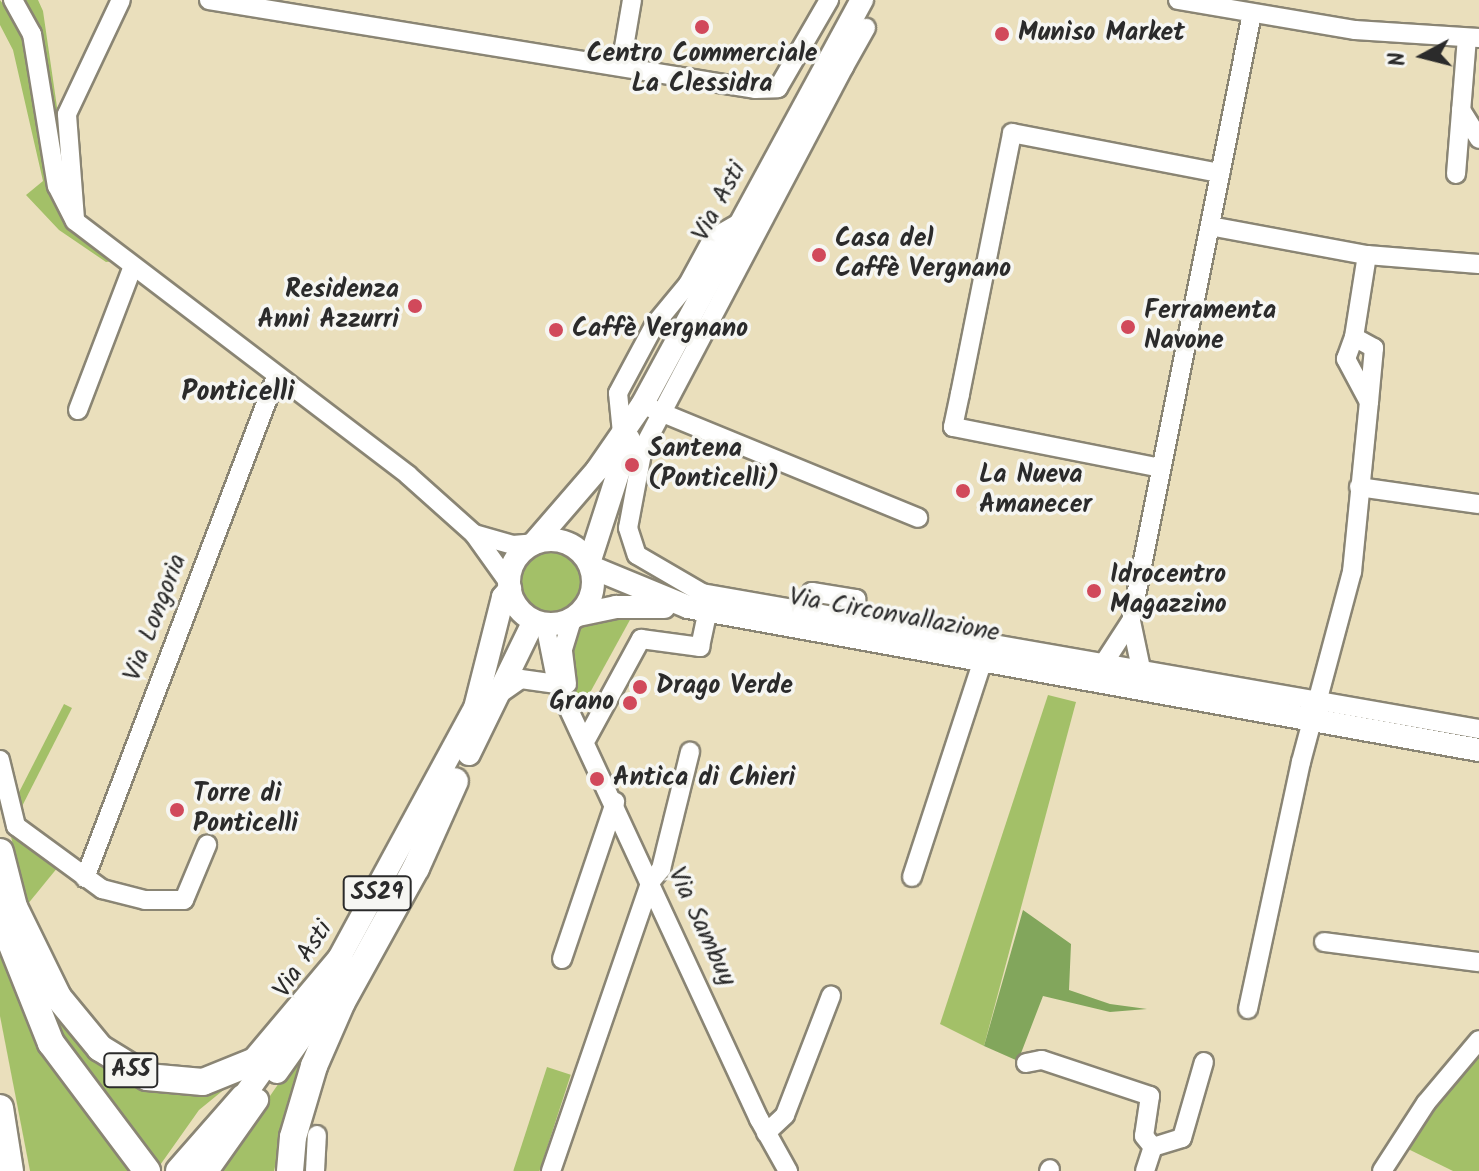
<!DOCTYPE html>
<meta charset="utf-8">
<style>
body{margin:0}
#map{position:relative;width:1479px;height:1171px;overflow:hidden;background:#eadfbc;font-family:Kalam,sans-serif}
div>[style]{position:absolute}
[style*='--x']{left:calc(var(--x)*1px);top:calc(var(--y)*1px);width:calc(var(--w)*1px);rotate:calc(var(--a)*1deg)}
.green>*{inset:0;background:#a3c068;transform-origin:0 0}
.round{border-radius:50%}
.forest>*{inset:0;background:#82a65c}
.roads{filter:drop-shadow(2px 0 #8a8574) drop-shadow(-2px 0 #8a8574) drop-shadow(0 2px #8a8574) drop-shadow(0 -2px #8a8574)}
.minor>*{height:18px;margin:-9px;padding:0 9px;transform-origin:9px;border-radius:9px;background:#fff}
.major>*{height:22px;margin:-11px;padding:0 11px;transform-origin:11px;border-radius:11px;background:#fff}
.major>.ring{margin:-11px;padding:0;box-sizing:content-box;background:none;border:22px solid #fff;border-radius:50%}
.highway>*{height:26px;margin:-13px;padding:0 13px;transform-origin:13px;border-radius:13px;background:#fff}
.dots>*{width:22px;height:22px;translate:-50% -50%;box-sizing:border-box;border:4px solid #f6f6f2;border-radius:50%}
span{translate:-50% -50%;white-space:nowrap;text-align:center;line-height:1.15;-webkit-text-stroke:7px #f6f6f2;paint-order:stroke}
.shield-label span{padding:2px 6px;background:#f6f6f2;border:2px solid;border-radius:6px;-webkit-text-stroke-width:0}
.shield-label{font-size:24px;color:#2b2b2b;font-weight:700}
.poi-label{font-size:26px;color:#2b2b2b;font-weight:700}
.left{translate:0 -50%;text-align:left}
.right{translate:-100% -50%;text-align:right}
.street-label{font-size:26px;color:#2b2b2b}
.neighbourhood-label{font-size:28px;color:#2b2b2b;font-weight:700}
.north{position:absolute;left:1383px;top:16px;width:80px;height:80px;-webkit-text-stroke:6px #f6f6f2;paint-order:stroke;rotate:263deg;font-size:22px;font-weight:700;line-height:32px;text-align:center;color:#2b2b2b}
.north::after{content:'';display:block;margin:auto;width:28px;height:36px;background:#2b2b2b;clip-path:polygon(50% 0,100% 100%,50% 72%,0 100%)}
</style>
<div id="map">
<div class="green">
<div style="clip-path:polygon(0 0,25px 33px,50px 181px,115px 261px,106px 262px,59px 230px,26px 195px,43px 181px,13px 50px,0 25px)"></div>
<div style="clip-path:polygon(25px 0,38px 0,43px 11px,66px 169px,63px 183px,37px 34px)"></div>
<div class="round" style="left:516px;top:546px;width:68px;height:68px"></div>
<div style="clip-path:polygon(631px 618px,581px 709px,573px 684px,572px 642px,581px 628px,598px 620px)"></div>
<div style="clip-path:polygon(1048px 695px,1076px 702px,984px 1046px,940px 1024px)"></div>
<div style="left:64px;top:704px;width:9px;height:121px;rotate:27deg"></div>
<div style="clip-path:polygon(9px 828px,58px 867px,27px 905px)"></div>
<div style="clip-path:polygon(0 938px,137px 1171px,30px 1171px,0 1016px)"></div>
<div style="clip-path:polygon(25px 951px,150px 1085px,248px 1070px,199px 1110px,158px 1168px,56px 1036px)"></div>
<div style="clip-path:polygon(304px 1047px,274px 1171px,218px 1171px)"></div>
<div style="clip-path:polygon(1479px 1048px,1479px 1171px,1453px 1171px,1406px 1148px)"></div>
<div style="left:547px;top:1067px;width:25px;height:109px;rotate:18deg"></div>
</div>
<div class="forest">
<div style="clip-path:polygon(1023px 910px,1071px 944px,1069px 990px,1110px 1004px,1147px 1009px,1110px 1012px,1043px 996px,1018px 1061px,984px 1046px)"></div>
</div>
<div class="roads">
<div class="minor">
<div style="--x:13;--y:0;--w:39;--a:61"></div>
<div style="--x:32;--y:34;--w:154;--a:80.7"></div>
<div style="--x:57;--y:186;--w:39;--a:63"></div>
<div style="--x:75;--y:221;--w:419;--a:37.3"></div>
<div style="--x:408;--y:475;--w:89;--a:41.8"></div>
<div style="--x:474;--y:534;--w:60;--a:54.5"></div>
<div style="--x:209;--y:0;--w:553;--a:9.26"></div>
<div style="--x:755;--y:89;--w:23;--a:-2"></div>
<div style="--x:778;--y:88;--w:102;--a:-59.9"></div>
<div style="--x:1178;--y:0;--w:180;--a:9.6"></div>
<div style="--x:1355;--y:30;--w:124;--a:3.7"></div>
<div style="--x:829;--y:59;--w:17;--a:28"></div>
<div style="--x:844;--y:67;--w:431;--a:117.8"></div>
<div style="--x:643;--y:448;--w:81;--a:100.6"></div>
<div style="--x:628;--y:528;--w:28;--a:72"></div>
<div style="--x:637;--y:555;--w:75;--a:30.3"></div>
<div style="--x:702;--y:593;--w:789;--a:9.93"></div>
<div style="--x:621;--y:65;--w:66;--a:-80.4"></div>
<div style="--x:844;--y:67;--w:45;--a:-60.6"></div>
<div style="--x:1461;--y:110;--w:34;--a:58"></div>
<div style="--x:1456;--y:174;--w:136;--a:-85.4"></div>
<div style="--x:75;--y:219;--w:105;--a:-94.4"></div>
<div style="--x:67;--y:114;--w:126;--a:-64.7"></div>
<div style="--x:1210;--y:226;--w:160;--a:10.5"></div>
<div style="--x:1367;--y:255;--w:83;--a:99"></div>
<div style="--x:1367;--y:255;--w:112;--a:4.6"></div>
<div style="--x:1354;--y:337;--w:23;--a:29"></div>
<div style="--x:1374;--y:348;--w:54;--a:95.3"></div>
<div style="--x:1369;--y:402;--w:49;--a:-118.1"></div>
<div style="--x:1346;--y:359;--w:23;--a:-70"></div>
<div style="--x:648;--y:407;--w:292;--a:22.3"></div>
<div style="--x:78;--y:410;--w:154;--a:-69.1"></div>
<div style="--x:622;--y:433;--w:40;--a:-95.7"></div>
<div style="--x:618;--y:393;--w:78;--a:-61.8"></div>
<div style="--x:655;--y:324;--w:52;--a:-50.5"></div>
<div style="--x:688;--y:284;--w:52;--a:-61.5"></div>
<div style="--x:713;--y:238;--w:32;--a:-30"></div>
<div style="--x:1161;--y:468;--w:212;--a:-168.8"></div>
<div style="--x:953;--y:427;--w:34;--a:-78"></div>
<div style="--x:960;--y:394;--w:266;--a:-78.7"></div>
<div style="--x:1012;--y:133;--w:212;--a:10.9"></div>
<div style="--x:1359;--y:487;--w:121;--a:8.1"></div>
<div style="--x:474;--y:534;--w:41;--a:15.8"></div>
<div style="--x:513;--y:545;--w:21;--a:-5"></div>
<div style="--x:801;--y:620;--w:30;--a:-69"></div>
<div style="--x:812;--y:592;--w:45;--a:9"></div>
<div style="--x:856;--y:599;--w:31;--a:94"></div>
<div style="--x:545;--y:624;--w:61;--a:78.7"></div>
<div style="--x:557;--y:684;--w:480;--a:65.1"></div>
<div style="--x:759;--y:1119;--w:60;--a:60.9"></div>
<div style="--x:1098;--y:672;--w:61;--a:-57.1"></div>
<div style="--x:1143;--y:678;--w:58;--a:-101.9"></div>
<div style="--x:1131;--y:621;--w:619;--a:-78.73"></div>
<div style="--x:567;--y:684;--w:35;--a:-97"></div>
<div style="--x:563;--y:649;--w:31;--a:-73"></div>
<div style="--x:501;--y:693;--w:24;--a:-35"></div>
<div style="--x:521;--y:679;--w:36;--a:8"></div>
<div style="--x:587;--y:738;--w:113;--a:-61.4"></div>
<div style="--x:641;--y:639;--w:60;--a:7.7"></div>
<div style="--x:700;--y:647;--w:48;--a:-78"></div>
<div style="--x:0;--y:760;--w:68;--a:76.4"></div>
<div style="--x:16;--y:826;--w:107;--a:36.2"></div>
<div style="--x:102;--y:889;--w:44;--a:14.3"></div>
<div style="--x:145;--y:900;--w:39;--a:0"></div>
<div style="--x:184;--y:900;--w:60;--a:-67.3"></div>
<div style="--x:912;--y:877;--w:228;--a:-71.9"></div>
<div style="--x:85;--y:878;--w:536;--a:-69.13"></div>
<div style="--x:1324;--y:942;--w:156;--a:7.4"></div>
<div style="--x:562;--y:959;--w:166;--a:-71.3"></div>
<div style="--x:1248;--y:1009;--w:253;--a:-77.9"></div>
<div style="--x:1301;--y:762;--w:197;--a:-75"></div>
<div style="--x:1352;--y:572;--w:171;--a:-84.3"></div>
<div style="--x:1026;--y:1063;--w:16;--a:-11"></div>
<div style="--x:1042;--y:1060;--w:114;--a:18.4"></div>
<div style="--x:1150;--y:1096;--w:40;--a:98.5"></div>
<div style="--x:1144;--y:1136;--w:14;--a:51"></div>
<div style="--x:1153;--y:1147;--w:30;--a:-17"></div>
<div style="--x:1182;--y:1138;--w:79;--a:-73.9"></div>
<div style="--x:766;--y:1133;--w:26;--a:-43"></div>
<div style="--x:785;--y:1115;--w:128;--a:-68.9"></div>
<div style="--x:315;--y:1171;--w:36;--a:-87"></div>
<div style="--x:551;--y:1171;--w:307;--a:-71"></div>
<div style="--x:651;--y:881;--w:16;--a:-50"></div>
<div style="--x:661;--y:869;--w:121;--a:-76.1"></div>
<div style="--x:1049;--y:1171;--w:2;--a:-63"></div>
<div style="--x:1145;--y:1171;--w:25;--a:-72"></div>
<div style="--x:1382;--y:1171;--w:81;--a:-57.1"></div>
<div style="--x:1426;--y:1103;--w:82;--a:-49.9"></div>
</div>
<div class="major">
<div class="ring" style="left:509px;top:540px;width:62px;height:62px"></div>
<div style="--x:534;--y:543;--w:96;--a:-49.2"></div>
<div style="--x:597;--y:470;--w:79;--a:-55.3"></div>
<div style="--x:642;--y:405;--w:461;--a:-61.5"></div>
<div style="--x:589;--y:563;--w:130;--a:-72.1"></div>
<div style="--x:591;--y:567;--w:105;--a:22.4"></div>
<div style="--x:688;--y:607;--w:804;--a:10.25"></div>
<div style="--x:578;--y:615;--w:39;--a:-12"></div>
<div style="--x:616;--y:607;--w:48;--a:0"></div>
<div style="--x:469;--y:754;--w:148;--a:-64"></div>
<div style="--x:331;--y:973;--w:302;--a:-61.5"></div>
<div style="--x:475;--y:708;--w:114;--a:-75.8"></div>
<div style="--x:503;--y:597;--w:11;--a:-49"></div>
<div style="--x:277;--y:1072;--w:121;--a:-54.7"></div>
<div style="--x:234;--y:1110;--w:77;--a:-54.5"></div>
<div style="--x:207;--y:1171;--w:87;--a:-54.8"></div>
</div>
<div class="highway">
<div style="--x:0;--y:852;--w:57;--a:75.7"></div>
<div style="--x:14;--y:907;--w:100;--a:63.9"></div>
<div style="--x:58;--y:997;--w:66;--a:50.5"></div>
<div style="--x:100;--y:1048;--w:55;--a:31.7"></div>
<div style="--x:147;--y:1077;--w:56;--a:5.1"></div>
<div style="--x:203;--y:1082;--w:56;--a:-22"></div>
<div style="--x:255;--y:1061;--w:132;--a:-49.9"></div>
<div style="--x:0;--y:915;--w:138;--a:68.3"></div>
<div style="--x:51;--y:1043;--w:160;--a:53.1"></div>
<div style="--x:0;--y:1108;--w:64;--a:81"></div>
<div style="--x:179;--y:1171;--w:98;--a:-48.7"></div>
<div style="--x:290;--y:1171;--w:34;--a:-85"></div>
<div style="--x:293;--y:1137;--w:74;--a:-73.5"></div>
<div style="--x:314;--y:1066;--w:70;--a:-66.4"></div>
<div style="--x:342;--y:1002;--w:153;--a:-61.1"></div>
<div style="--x:416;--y:868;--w:95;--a:-65.9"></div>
</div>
</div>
<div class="dots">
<div style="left:702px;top:27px;background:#d1495b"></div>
<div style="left:1002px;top:34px;background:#d1495b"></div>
<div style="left:819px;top:255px;background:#d1495b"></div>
<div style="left:415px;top:306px;background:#d1495b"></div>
<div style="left:1128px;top:327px;background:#d1495b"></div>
<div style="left:556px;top:330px;background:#d1495b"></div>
<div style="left:632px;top:465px;background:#d1495b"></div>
<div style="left:963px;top:491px;background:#d1495b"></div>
<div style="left:1094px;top:591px;background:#d1495b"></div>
<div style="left:640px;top:687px;background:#d1495b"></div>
<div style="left:630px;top:703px;background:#d1495b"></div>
<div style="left:597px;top:779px;background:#d1495b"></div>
<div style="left:177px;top:810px;background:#d1495b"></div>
</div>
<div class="shield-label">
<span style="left:377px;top:893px">SS29</span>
<span style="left:131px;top:1070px">A55</span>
</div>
<div class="poi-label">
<span class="left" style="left:1018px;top:34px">Muniso Market</span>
<span style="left:702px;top:70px">Centro Commerciale<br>La Clessidra</span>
<span class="left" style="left:835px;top:255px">Casa del<br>Caffè Vergnano</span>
<span class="right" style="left:399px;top:306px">Residenza<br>Anni Azzurri</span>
<span class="left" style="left:1144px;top:327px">Ferramenta<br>Navone</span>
<span class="left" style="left:572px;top:330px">Caffè Vergnano</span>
<span class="left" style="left:648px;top:465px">Santena<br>(Ponticelli)</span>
<span class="left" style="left:979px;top:491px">La Nueva<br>Amanecer</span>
<span class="left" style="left:1110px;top:591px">Idrocentro<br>Magazzino</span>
<span class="left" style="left:656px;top:687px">Drago Verde</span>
<span class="right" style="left:614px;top:703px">Grano</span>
<span class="left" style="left:613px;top:779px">Antica di Chieri</span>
<span class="left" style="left:193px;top:810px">Torre di<br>Ponticelli</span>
</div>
<div class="street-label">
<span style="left:720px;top:202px;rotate:-62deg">Via Asti</span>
<span style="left:894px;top:616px;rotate:10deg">Via Circonvallazione</span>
<span style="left:156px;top:618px;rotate:-69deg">Via Longoria</span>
<span style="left:701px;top:927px;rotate:65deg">Via Sambuy</span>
<span style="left:304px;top:960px;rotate:-57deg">Via Asti</span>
</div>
<div class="neighbourhood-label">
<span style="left:238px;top:393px">Ponticelli</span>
</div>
<div class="north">N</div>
</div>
